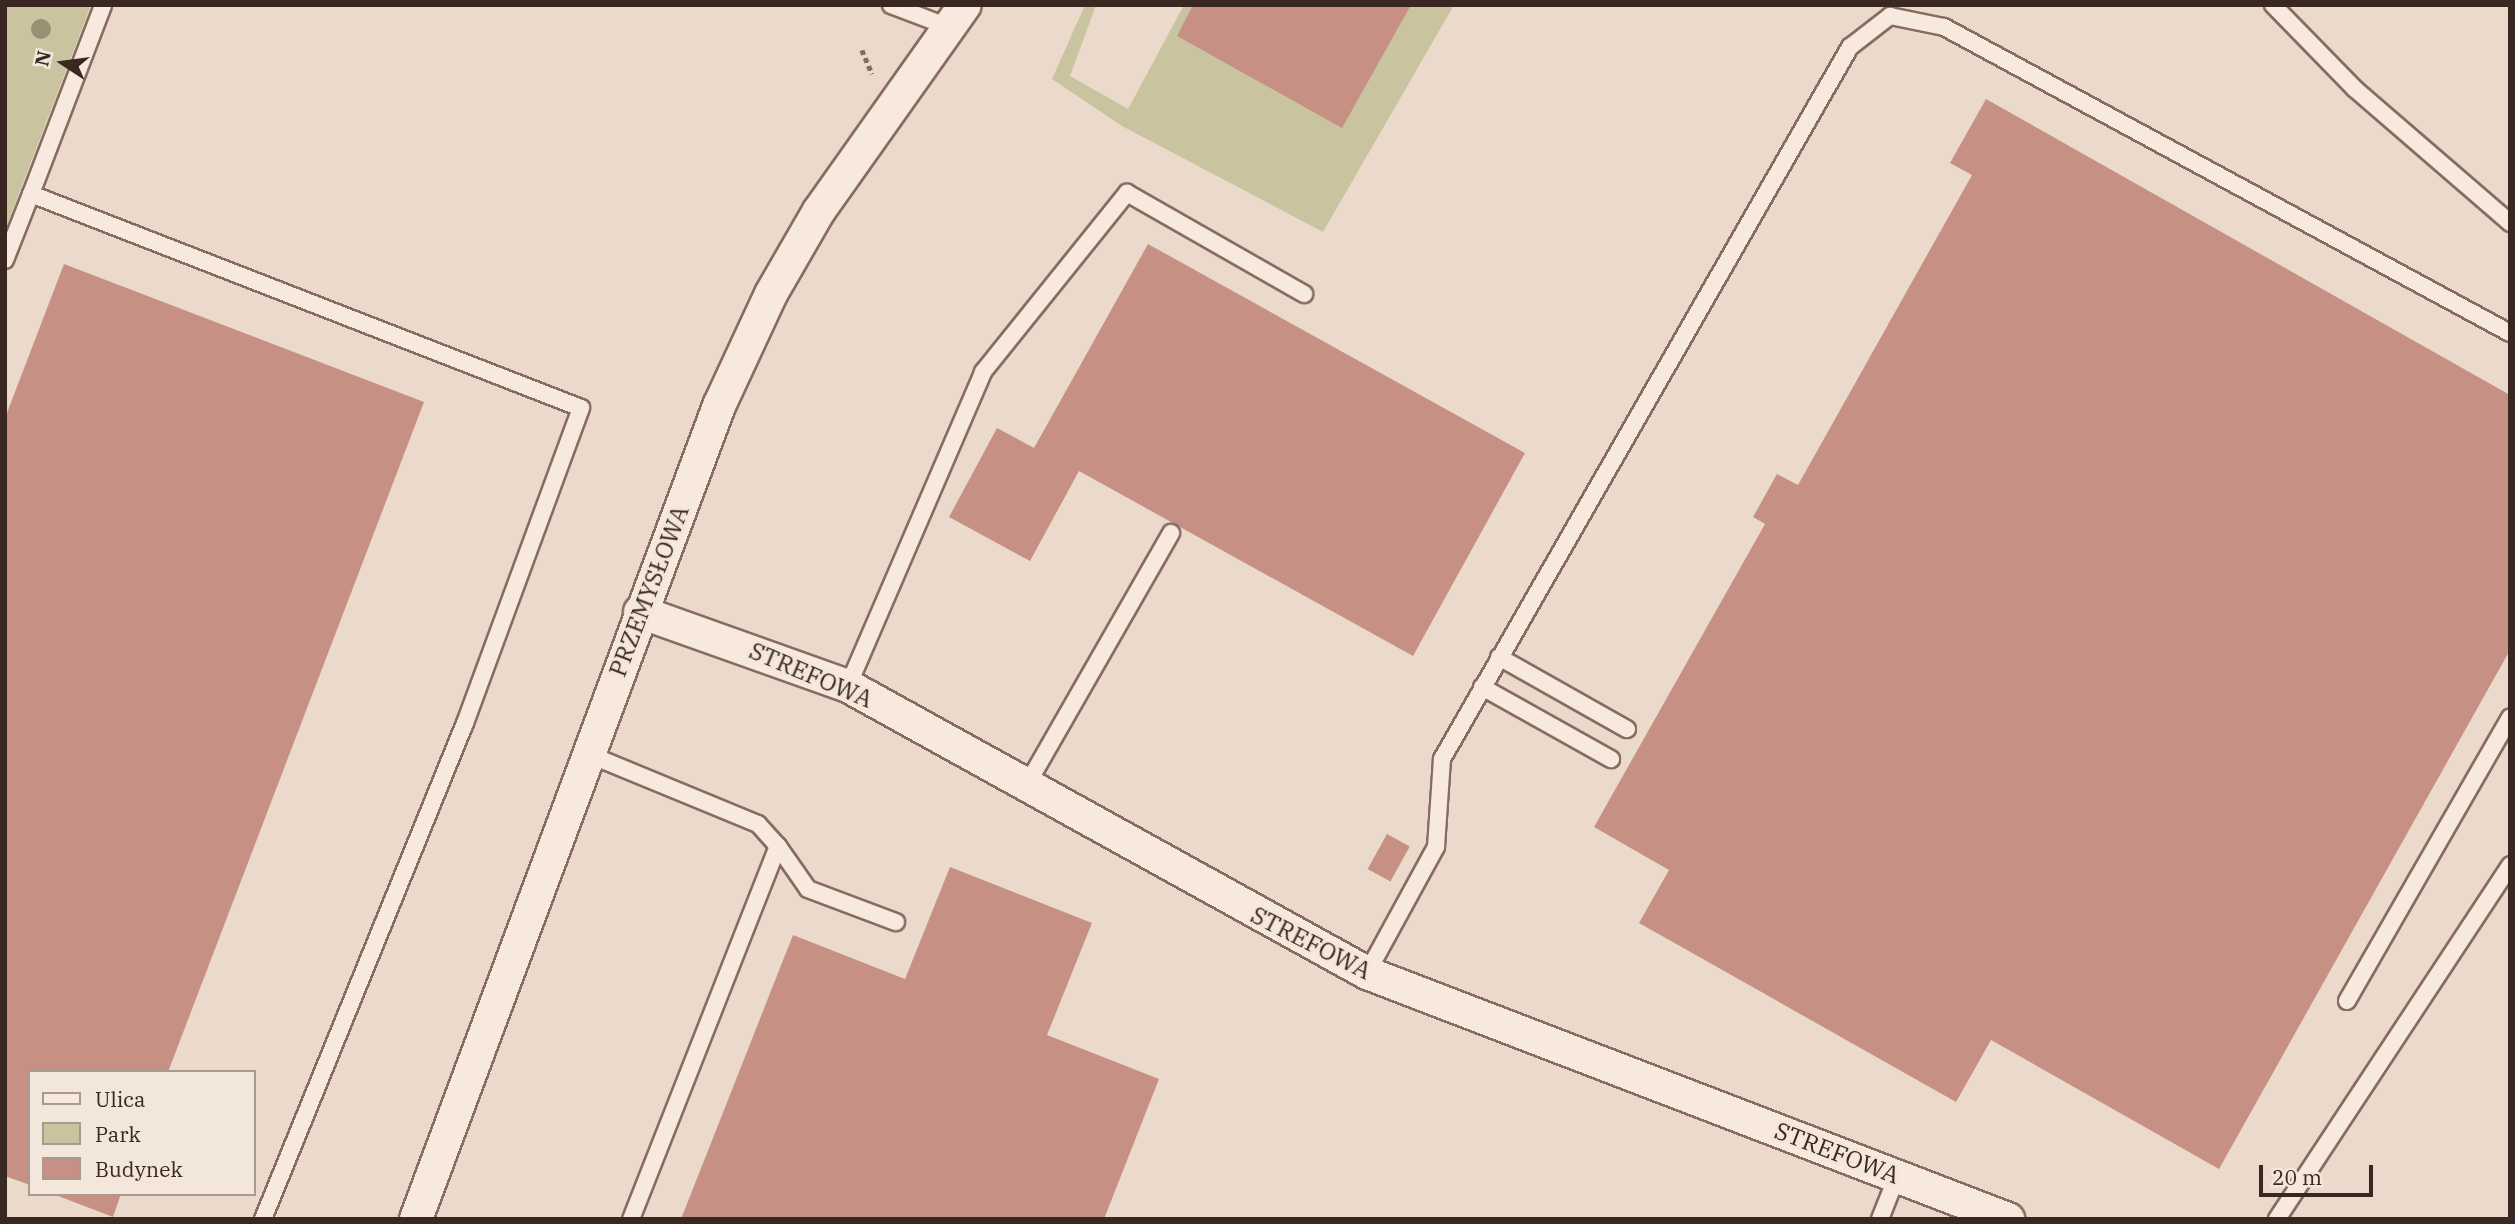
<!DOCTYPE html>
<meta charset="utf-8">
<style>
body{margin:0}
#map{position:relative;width:2515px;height:1224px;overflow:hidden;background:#ebdacb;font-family:"IBM Plex Serif",serif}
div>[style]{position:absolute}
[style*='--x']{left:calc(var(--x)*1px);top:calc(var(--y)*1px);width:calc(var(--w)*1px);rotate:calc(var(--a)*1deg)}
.green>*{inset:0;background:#c9c49f}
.building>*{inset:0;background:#c69184;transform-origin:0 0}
.path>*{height:4.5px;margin-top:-2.25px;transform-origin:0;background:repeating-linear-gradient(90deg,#876c60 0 5px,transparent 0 8.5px)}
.roads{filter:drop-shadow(2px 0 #876c60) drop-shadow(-2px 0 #876c60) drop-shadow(0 2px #876c60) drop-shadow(0 -2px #876c60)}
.service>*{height:16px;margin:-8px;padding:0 8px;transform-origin:8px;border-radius:8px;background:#f7e9de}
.minor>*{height:32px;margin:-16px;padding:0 16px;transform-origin:16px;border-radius:16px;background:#f7e9de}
.trees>*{width:20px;height:20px;margin:-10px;border-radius:50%;background:#979073}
span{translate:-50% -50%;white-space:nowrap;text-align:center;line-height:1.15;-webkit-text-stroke:6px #f3e6da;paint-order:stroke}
.street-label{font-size:24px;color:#392822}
.frame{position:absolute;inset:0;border:7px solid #392822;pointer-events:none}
.legend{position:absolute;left:28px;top:1070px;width:228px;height:126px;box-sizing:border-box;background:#f3e6da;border:2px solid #a99a90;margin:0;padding:9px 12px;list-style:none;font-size:21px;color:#392822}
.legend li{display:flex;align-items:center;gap:14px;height:35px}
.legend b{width:35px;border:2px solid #a99a90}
.north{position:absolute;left:28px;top:28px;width:70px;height:70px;-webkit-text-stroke:5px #f3e6da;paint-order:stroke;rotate:283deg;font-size:19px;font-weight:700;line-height:28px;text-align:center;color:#392822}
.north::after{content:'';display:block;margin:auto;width:24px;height:32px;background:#392822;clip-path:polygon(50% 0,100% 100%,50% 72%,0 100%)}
.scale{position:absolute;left:2259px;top:1165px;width:114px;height:32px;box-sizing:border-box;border:4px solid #392822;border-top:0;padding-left:9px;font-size:21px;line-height:24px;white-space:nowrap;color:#392822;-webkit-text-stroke:5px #f3e6da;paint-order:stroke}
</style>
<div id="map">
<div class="green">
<div style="clip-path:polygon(5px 5px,91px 5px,5px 230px)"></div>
<div style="clip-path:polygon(1085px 5px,1096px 5px,1070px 76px,1128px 109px,1184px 5px,1454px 5px,1323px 232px,1122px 126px,1052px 79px)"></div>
</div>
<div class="building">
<div style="clip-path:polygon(1193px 5px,1411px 5px,1342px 128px,1177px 36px)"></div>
<div style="clip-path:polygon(1986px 99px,2510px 395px,2510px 650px,2219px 1169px,1991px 1040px,1956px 1102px,1639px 923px,1669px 870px,1594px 827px,1765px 524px,1753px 517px,1777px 474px,1798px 485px,1972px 175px,1950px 163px)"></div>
<div style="clip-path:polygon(1148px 244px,1525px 453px,1413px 656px,1079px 471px,1030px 561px,949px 517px,997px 428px,1034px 448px)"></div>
<div style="clip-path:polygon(64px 264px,424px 402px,168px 1072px,30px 1072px,30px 1185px,5px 1176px,5px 418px)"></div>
<div style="left:1387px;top:834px;width:26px;height:40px;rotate:29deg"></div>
<div style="clip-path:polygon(950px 867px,1092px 923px,1047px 1035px,1159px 1079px,1104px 1219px,681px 1219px,793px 935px,905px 979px)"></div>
<div style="clip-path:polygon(53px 1194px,121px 1194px,113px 1217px)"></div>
</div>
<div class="path">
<div style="--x:862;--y:50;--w:26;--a:67"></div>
</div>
<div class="roads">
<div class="service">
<div style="--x:891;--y:5;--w:62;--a:20.8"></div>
<div style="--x:2273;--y:5;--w:117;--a:45.7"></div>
<div style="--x:2355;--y:89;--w:205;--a:40.8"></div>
<div style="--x:31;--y:194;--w:202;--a:-69.1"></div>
<div style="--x:5;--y:260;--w:71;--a:-68.5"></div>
<div style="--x:31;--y:194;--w:590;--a:21.26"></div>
<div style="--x:581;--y:408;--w:336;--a:110.2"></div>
<div style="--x:465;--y:723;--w:536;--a:112.16"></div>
<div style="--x:1499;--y:657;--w:147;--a:29.4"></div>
<div style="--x:848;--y:686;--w:342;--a:-66.7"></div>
<div style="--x:983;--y:372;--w:230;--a:-51.2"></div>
<div style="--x:1127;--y:193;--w:204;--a:29.7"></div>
<div style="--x:1482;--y:687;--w:148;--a:29.2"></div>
<div style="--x:588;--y:754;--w:184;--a:22.4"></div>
<div style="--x:758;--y:824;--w:30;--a:48"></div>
<div style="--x:778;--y:846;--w:401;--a:111.5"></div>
<div style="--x:1025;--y:788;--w:294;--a:-60.2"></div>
<div style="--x:778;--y:846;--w:52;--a:55.1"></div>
<div style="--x:808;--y:889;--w:94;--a:20.6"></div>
<div style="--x:1367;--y:973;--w:144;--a:-61.3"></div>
<div style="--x:1436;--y:847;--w:88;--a:-86.1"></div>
<div style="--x:1442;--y:759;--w:821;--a:-60.19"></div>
<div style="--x:1850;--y:47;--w:51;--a:-37.8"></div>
<div style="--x:1890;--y:16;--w:55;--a:11.5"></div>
<div style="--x:1944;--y:27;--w:643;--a:28.4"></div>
<div style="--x:2347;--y:1001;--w:327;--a:-60.1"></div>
<div style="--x:1880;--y:1219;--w:46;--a:-68.4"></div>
<div style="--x:2277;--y:1219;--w:424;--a:-56.6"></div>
</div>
<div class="minor">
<div style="--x:640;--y:612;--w:221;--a:19.6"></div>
<div style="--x:848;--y:686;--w:593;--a:28.94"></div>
<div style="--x:1367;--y:973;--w:687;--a:21"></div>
<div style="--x:416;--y:1219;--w:868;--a:-69.56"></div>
<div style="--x:719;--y:406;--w:123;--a:-65.1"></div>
<div style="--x:771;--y:294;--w:96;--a:-60"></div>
<div style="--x:819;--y:211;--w:252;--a:-54.7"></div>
</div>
</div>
<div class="trees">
<div style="left:41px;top:29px"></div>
</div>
<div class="street-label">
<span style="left:649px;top:591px;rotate:-69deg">PRZEMYSŁOWA</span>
<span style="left:811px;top:675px;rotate:23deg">STREFOWA</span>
<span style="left:1311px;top:943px;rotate:27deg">STREFOWA</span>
<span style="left:1837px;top:1153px;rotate:21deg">STREFOWA</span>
</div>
<div class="frame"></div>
<ul class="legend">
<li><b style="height:9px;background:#f7e9de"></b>Ulica</li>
<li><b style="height:19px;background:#c9c49f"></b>Park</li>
<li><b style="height:19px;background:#c69184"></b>Budynek</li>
</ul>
<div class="north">N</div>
<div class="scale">20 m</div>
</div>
